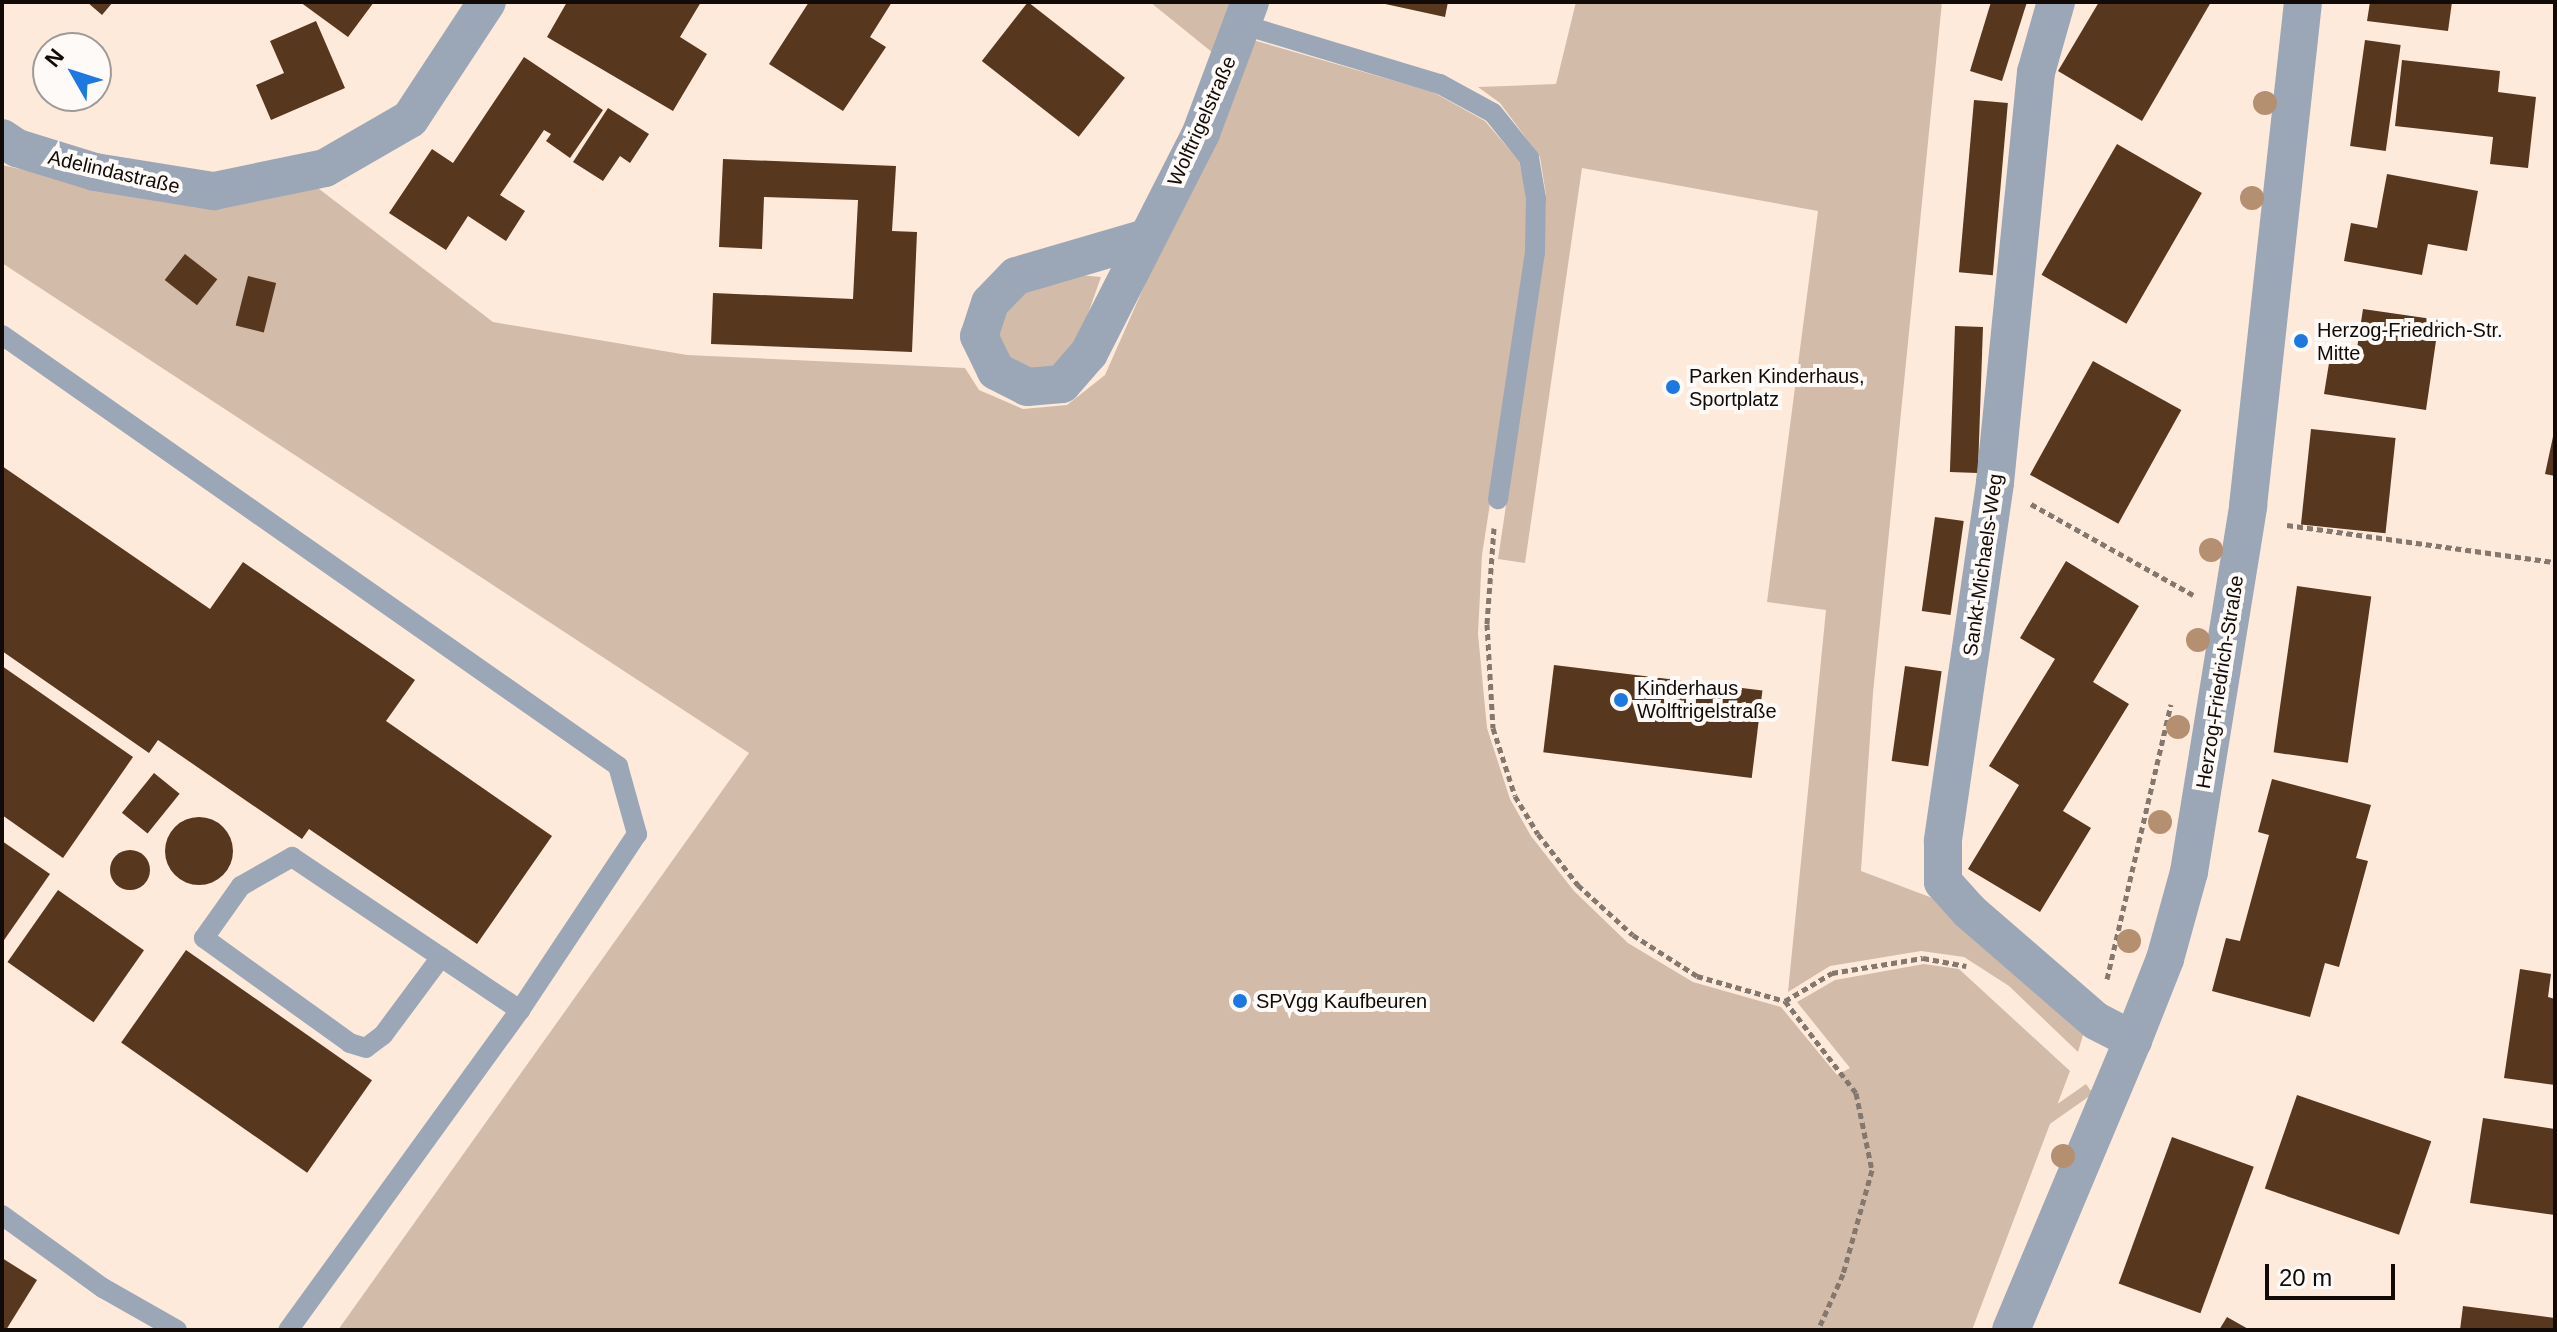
<!DOCTYPE html>
<meta charset="utf-8">
<style>
body{margin:0}
#map{position:relative;width:2557px;height:1332px;overflow:hidden;background:#feeadb;font-family:Arial,sans-serif}
div>[style]{position:absolute}
[style*='--x']{left:calc(var(--x)*1px);top:calc(var(--y)*1px);width:calc(var(--w)*1px);rotate:calc(var(--a)*1deg)}
.green>*{inset:0;background:#d3bba9;transform-origin:0 0}
.building>*{inset:0;background:#57371e;transform-origin:0 0}
.round{border-radius:50%}
.path>*{height:5px;margin-top:-2.5px;transform-origin:0;background:repeating-linear-gradient(90deg,#84776e 0 6px,transparent 0 10px)}
.lane>*{height:20px;margin:-10px;padding:0 10px;transform-origin:10px;border-radius:10px;background:#9ba7b7}
.street>*{height:38px;margin:-19px;padding:0 19px;transform-origin:19px;border-radius:19px;background:#9ba7b7}
.trees>*{width:24px;height:24px;margin:-12px;border-radius:50%;background:#b49071}
.dots>*{width:22px;height:22px;translate:-50% -50%;box-sizing:border-box;border:4px solid #fefaf7;border-radius:50%}
span{translate:-50% -50%;white-space:nowrap;text-align:center;line-height:1.15;-webkit-text-stroke:8px #fefaf7;paint-order:stroke}
.street-label{font-size:20px;color:#110a06}
.poi-label{font-size:20px;color:#110a06}
.left{translate:0 -50%;text-align:left}
.frame{position:absolute;inset:0;border:4px solid #110a06;pointer-events:none}
.north{position:absolute;left:32px;top:32px;width:80px;height:80px;box-sizing:border-box;background:#fefaf7;border:2px solid #9f9a97;border-radius:50%;rotate:309deg;font-size:22px;font-weight:700;line-height:32px;text-align:center;color:#110a06}
.north::after{content:'';display:block;margin:auto;width:28px;height:36px;background:#1c79e2;clip-path:polygon(50% 0,100% 100%,50% 72%,0 100%)}
.scale{position:absolute;left:2265px;top:1264px;width:130px;height:36px;box-sizing:border-box;border:4px solid #110a06;border-top:0;padding-left:10px;font-size:24px;line-height:28px;white-space:nowrap;color:#110a06;-webkit-text-stroke:6px #fefaf7;paint-order:stroke}
</style>
<div id="map">
<div class="green">
<div style="clip-path:polygon(1150px 2px,1231px 2px,1213px 53px)"></div>
<div style="clip-path:polygon(1576px 2px,1942px 2px,1873px 693px,1861px 871px,1943px 902px,2086px 1025px,2078px 1052px,2009px 986px,1964px 957px,1921px 951px,1830px 966px,1788px 992px,1826px 610px,1767px 602px,1818px 211px,1582px 168px,1525px 563px,1498px 559px,1544px 251px,1546px 195px,1540px 157px,1500px 103px,1478px 87px,1556px 84px)"></div>
<div style="clip-path:polygon(1253px 40px,1433px 92px,1485px 121px,1519px 161px,1528px 200px,1529px 254px,1482px 555px,1478px 634px,1487px 728px,1510px 799px,1531px 836px,1574px 891px,1628px 943px,1693px 982px,1781px 1007px,1837px 1075px,1850px 1068px,1797px 1002px,1835px 980px,1924px 964px,1959px 969px,2070px 1071px,1972px 1330px,338px 1330px,749px 753px,2px 263px,2px 165px,148px 197px,310px 182px,493px 322px,687px 355px,965px 368px,979px 390px,1023px 409px,1067px 405px,1105px 375px)"></div>
<div style="clip-path:polygon(1057px 273px,1101px 277px,1078px 342px,1056px 366px,1034px 371px,1008px 359px,999px 335px,1003px 311px,1022px 290px)"></div>
<div style="left:2086px;top:1084px;width:12px;height:266px;rotate:55deg"></div>
</div>
<div class="building">
<div style="clip-path:polygon(87px 2px,113px 2px,102px 15px)"></div>
<div style="clip-path:polygon(300px 2px,374px 2px,348px 37px)"></div>
<div style="clip-path:polygon(567px 2px,701px 2px,680px 37px,707px 54px,673px 111px,547px 37px)"></div>
<div style="clip-path:polygon(809px 2px,892px 2px,870px 37px,886px 47px,843px 111px,769px 64px)"></div>
<div style="left:1028px;top:2px;width:123px;height:75px;rotate:38deg"></div>
<div style="clip-path:polygon(1376px 2px,1448px 2px,1445px 17px)"></div>
<div style="clip-path:polygon(1991px 2px,2027px 2px,2002px 81px,1970px 71px)"></div>
<div style="clip-path:polygon(2099px 2px,2211px 2px,2142px 121px,2058px 71px)"></div>
<div style="clip-path:polygon(2370px 2px,2452px 2px,2448px 31px,2367px 21px)"></div>
<div style="clip-path:polygon(316px 21px,345px 88px,271px 120px,256px 85px,284px 73px,270px 41px)"></div>
<div style="left:2365px;top:40px;width:36px;height:107px;rotate:8deg"></div>
<div style="clip-path:polygon(524px 57px,603px 110px,570px 158px,546px 141px,551px 134px,544px 130px,500px 195px,525px 211px,506px 241px,468px 216px,446px 250px,389px 213px,432px 149px,453px 163px)"></div>
<div style="clip-path:polygon(2402px 60px,2500px 71px,2498px 92px,2536px 97px,2528px 168px,2490px 164px,2493px 137px,2395px 126px)"></div>
<div style="left:1974px;top:100px;width:34px;height:173px;rotate:5deg"></div>
<div style="clip-path:polygon(608px 108px,649px 134px,630px 163px,620px 156px,603px 181px,573px 162px)"></div>
<div style="left:2117px;top:144px;width:98px;height:151px;rotate:30deg"></div>
<div style="clip-path:polygon(723px 159px,896px 166px,892px 231px,917px 232px,912px 352px,711px 344px,713px 293px,853px 299px,858px 200px,764px 197px,762px 249px,719px 247px)"></div>
<div style="clip-path:polygon(2387px 174px,2478px 191px,2467px 251px,2428px 244px,2422px 275px,2344px 261px,2351px 223px,2377px 228px)"></div>
<div style="left:185px;top:254px;width:41px;height:33px;rotate:38deg"></div>
<div style="left:248px;top:276px;width:29px;height:51px;rotate:14deg"></div>
<div style="clip-path:polygon(2363px 309px,2439px 320px,2426px 410px,2324px 394px,2331px 351px,2356px 355px)"></div>
<div style="left:1955px;top:326px;width:28px;height:146px;rotate:2deg"></div>
<div style="left:2093px;top:361px;width:101px;height:130px;rotate:29deg"></div>
<div style="left:2311px;top:429px;width:85px;height:96px;rotate:6deg"></div>
<div style="clip-path:polygon(2554px 432px,2555px 432px,2555px 476px,2545px 474px)"></div>
<div style="clip-path:polygon(2px 466px,210px 609px,243px 562px,415px 680px,386px 721px,552px 836px,477px 944px,309px 829px,302px 839px,158px 740px,149px 753px,2px 651px)"></div>
<div style="left:1935px;top:517px;width:29px;height:95px;rotate:8deg"></div>
<div style="clip-path:polygon(2066px 561px,2139px 606px,2093px 682px,2129px 704px,2063px 811px,2091px 828px,2040px 912px,1968px 869px,2019px 785px,1989px 766px,2055px 659px,2020px 638px)"></div>
<div style="left:2297px;top:586px;width:75px;height:168px;rotate:8deg"></div>
<div style="left:1554px;top:665px;width:210px;height:88px;rotate:7deg"></div>
<div style="clip-path:polygon(2px 666px,133px 757px,63px 858px,2px 815px)"></div>
<div style="left:1905px;top:666px;width:37px;height:96px;rotate:8deg"></div>
<div style="left:154px;top:773px;width:33px;height:51px;rotate:39deg"></div>
<div style="clip-path:polygon(2272px 779px,2371px 805px,2356px 858px,2368px 861px,2339px 967px,2325px 963px,2310px 1017px,2212px 991px,2226px 938px,2240px 941px,2269px 835px,2258px 832px)"></div>
<div class="round" style="left:165px;top:817px;width:68px;height:68px"></div>
<div style="clip-path:polygon(2px 841px,50px 874px,2px 943px)"></div>
<div class="round" style="left:110px;top:850px;width:40px;height:40px"></div>
<div style="left:58px;top:890px;width:105px;height:88px;rotate:35deg"></div>
<div style="left:186px;top:950px;width:227px;height:113px;rotate:35deg"></div>
<div style="clip-path:polygon(2520px 969px,2551px 974px,2548px 997px,2555px 999px,2555px 1085px,2504px 1078px)"></div>
<div style="left:2297px;top:1095px;width:142px;height:99px;rotate:19deg"></div>
<div style="clip-path:polygon(2483px 1118px,2555px 1129px,2555px 1215px,2470px 1203px)"></div>
<div style="left:2172px;top:1137px;width:87px;height:156px;rotate:20deg"></div>
<div style="clip-path:polygon(2px 1258px,37px 1280px,6px 1330px,2px 1330px)"></div>
<div style="clip-path:polygon(2463px 1306px,2555px 1318px,2555px 1330px,2460px 1330px)"></div>
<div style="clip-path:polygon(2227px 1317px,2250px 1330px,2219px 1330px)"></div>
</div>
<div class="path">
<div style="--x:2031;--y:504;--w:186;--a:29.3"></div>
<div style="--x:2287;--y:525;--w:271;--a:7.9"></div>
<div style="--x:1494;--y:528;--w:96;--a:94.2"></div>
<div style="--x:1487;--y:624;--w:104;--a:86.7"></div>
<div style="--x:1493;--y:728;--w:71;--a:72.1"></div>
<div style="--x:1515;--y:796;--w:44;--a:58.8"></div>
<div style="--x:1538;--y:834;--w:65;--a:51.9"></div>
<div style="--x:1578;--y:885;--w:74;--a:42.3"></div>
<div style="--x:1633;--y:935;--w:76;--a:32.6"></div>
<div style="--x:1697;--y:976;--w:91;--a:15.9"></div>
<div style="--x:1785;--y:1001;--w:116;--a:52.3"></div>
<div style="--x:1856;--y:1093;--w:79;--a:78.3"></div>
<div style="--x:1872;--y:1170;--w:108;--a:105.6"></div>
<div style="--x:1843;--y:1274;--w:61;--a:114.1"></div>
<div style="--x:2107;--y:979;--w:282;--a:-76.9"></div>
<div style="--x:1785;--y:1001;--w:55;--a:-30.8"></div>
<div style="--x:1832;--y:973;--w:92;--a:-9.4"></div>
<div style="--x:1923;--y:958;--w:44;--a:10.5"></div>
</div>
<div class="lane">
<div style="--x:1244;--y:25;--w:205;--a:16.8"></div>
<div style="--x:1440;--y:84;--w:60;--a:28.7"></div>
<div style="--x:1493;--y:113;--w:58;--a:51.3"></div>
<div style="--x:1529;--y:158;--w:41;--a:80.1"></div>
<div style="--x:1536;--y:198;--w:54;--a:91.1"></div>
<div style="--x:1535;--y:252;--w:250;--a:98.5"></div>
<div style="--x:2;--y:335;--w:752;--a:34.98"></div>
<div style="--x:618;--y:766;--w:71;--a:74.4"></div>
<div style="--x:637;--y:834;--w:211;--a:123.6"></div>
<div style="--x:520;--y:1010;--w:395;--a:125.9"></div>
<div style="--x:441;--y:957;--w:97;--a:126.6"></div>
<div style="--x:383;--y:1035;--w:21;--a:143"></div>
<div style="--x:366;--y:1048;--w:17;--a:-163"></div>
<div style="--x:350;--y:1043;--w:180;--a:-144.3"></div>
<div style="--x:204;--y:938;--w:64;--a:-54.6"></div>
<div style="--x:241;--y:886;--w:59;--a:-29.6"></div>
<div style="--x:292;--y:857;--w:275;--a:33.9"></div>
<div style="--x:2;--y:1215;--w:125;--a:35.9"></div>
<div style="--x:103;--y:1288;--w:85;--a:29.6"></div>
</div>
<div class="street">
<div style="--x:2056;--y:2;--w:73;--a:105.9"></div>
<div style="--x:2036;--y:72;--w:413;--a:95.7"></div>
<div style="--x:1995;--y:483;--w:362;--a:98.3"></div>
<div style="--x:1943;--y:841;--w:41;--a:90"></div>
<div style="--x:1943;--y:882;--w:39;--a:48"></div>
<div style="--x:1969;--y:911;--w:168;--a:40.9"></div>
<div style="--x:2096;--y:1021;--w:42;--a:27.2"></div>
<div style="--x:2;--y:138;--w:18;--a:34"></div>
<div style="--x:17;--y:148;--w:82;--a:17.1"></div>
<div style="--x:95;--y:172;--w:121;--a:9.1"></div>
<div style="--x:214;--y:191;--w:113;--a:-11.7"></div>
<div style="--x:325;--y:168;--w:98;--a:-30"></div>
<div style="--x:410;--y:119;--w:140;--a:-56.7"></div>
<div style="--x:1146;--y:238;--w:135;--a:163.7"></div>
<div style="--x:1016;--y:276;--w:37;--a:134"></div>
<div style="--x:990;--y:303;--w:35;--a:108"></div>
<div style="--x:979;--y:336;--w:39;--a:64"></div>
<div style="--x:996;--y:371;--w:35;--a:27"></div>
<div style="--x:1027;--y:387;--w:35;--a:-5"></div>
<div style="--x:1062;--y:384;--w:41;--a:-48.9"></div>
<div style="--x:1089;--y:353;--w:247;--a:-63"></div>
<div style="--x:1201;--y:133;--w:140;--a:-69.5"></div>
<div style="--x:2011;--y:1330;--w:315;--a:-67.2"></div>
<div style="--x:2133;--y:1040;--w:87;--a:-68.4"></div>
<div style="--x:2165;--y:959;--w:90;--a:-74.6"></div>
<div style="--x:2189;--y:872;--w:371;--a:-80.8"></div>
<div style="--x:2248;--y:506;--w:507;--a:-83.77"></div>
</div>
<div class="trees">
<div style="left:2265px;top:103px"></div>
<div style="left:2252px;top:198px"></div>
<div style="left:2211px;top:550px"></div>
<div style="left:2198px;top:640px"></div>
<div style="left:2178px;top:727px"></div>
<div style="left:2160px;top:822px"></div>
<div style="left:2129px;top:941px"></div>
<div style="left:2063px;top:1156px"></div>
</div>
<div class="dots">
<div style="left:2301px;top:341px;background:#1c79e2"></div>
<div style="left:1673px;top:387px;background:#1c79e2"></div>
<div style="left:1621px;top:700px;background:#1c79e2"></div>
<div style="left:1240px;top:1001px;background:#1c79e2"></div>
</div>
<div class="street-label">
<span style="left:1202px;top:121px;rotate:-66deg">Wolftrigelstraße</span>
<span style="left:114px;top:172px;rotate:13deg">Adelindastraße</span>
<span style="left:1983px;top:565px;rotate:-82deg">Sankt-Michaels-Weg</span>
<span style="left:2220px;top:682px;rotate:-81deg">Herzog-Friedrich-Straße</span>
</div>
<div class="poi-label">
<span class="left" style="left:2317px;top:342px">Herzog-Friedrich-Str.<br>Mitte</span>
<span class="left" style="left:1689px;top:388px">Parken Kinderhaus,<br>Sportplatz</span>
<span class="left" style="left:1637px;top:700px">Kinderhaus<br>Wolftrigelstraße</span>
<span class="left" style="left:1256px;top:1001px">SPVgg Kaufbeuren</span>
</div>
<div class="frame"></div>
<div class="north">N</div>
<div class="scale">20 m</div>
</div>
